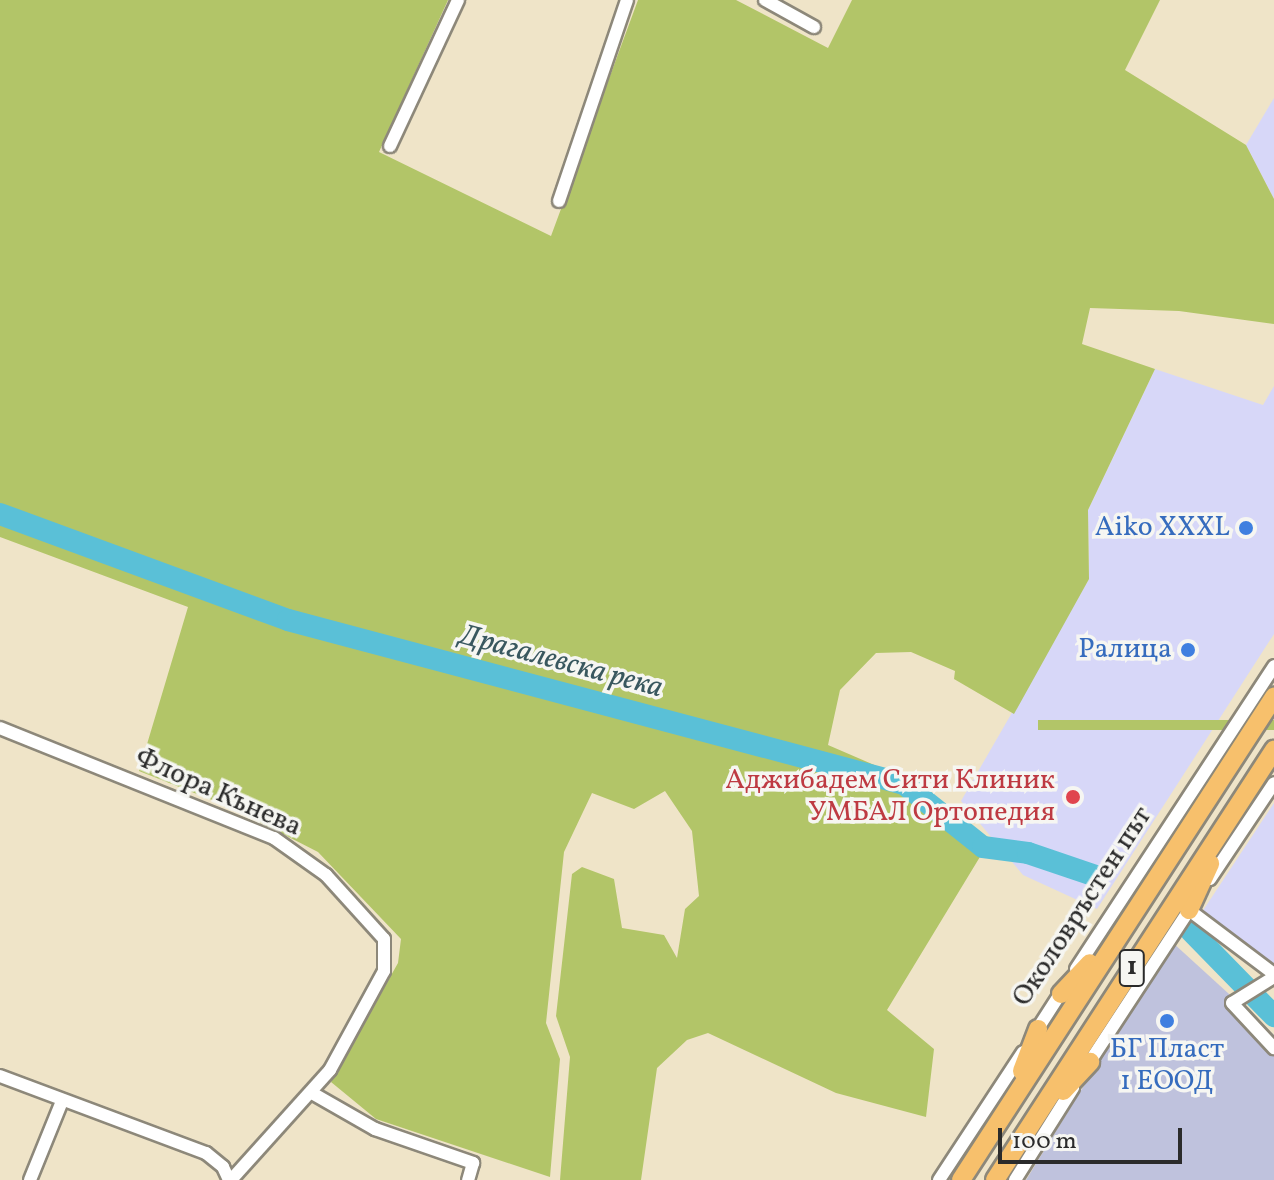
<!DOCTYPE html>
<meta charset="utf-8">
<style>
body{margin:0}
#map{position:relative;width:1274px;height:1180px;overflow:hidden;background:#efe4c8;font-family:Vollkorn,serif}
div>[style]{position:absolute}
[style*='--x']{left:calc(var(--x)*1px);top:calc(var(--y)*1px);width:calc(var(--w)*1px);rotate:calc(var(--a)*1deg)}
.built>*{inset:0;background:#d7d7f8}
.industrial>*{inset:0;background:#bfc2dd}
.green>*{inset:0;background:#b2c568;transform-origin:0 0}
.river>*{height:22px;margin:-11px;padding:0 11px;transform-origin:11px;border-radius:11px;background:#5ac0d7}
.roads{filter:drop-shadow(2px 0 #8d887a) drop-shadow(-2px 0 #8d887a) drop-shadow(0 2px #8d887a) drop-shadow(0 -2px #8d887a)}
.minor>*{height:12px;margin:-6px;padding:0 6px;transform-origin:6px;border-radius:6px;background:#fff}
.highway>*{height:18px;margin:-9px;padding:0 9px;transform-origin:9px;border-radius:9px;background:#f7c06c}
.dots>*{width:22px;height:22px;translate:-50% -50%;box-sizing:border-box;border:4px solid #f6f6f2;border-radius:50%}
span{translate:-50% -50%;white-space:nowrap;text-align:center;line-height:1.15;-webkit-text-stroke:7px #f6f6f2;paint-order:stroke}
.shield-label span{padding:2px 6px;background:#f6f6f2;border:2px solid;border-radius:6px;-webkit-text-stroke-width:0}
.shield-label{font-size:26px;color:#2b2b2b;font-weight:700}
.shop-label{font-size:28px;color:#366cbe}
.right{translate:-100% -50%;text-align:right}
.health-label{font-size:28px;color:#be3a42}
.street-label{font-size:28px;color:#2b2b2b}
.water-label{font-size:30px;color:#39585f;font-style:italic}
.scale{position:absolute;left:998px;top:1128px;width:184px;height:36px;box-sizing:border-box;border:4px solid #2b2b2b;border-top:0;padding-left:10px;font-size:24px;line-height:28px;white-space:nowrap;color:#2b2b2b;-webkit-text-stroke:6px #f6f6f2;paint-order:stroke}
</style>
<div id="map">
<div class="built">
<div style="clip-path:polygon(1274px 98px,1274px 199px,1246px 145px)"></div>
<div style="clip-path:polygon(1155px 369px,1263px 405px,1274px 386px,1274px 634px,1097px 909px,1023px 875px,961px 801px,1089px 579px,1088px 510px)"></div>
<div style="clip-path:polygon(1274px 803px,1274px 968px,1202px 912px)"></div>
</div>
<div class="industrial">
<div style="clip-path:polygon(1172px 942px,1274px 1035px,1274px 1180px,1026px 1180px)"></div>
</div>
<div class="green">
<div style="clip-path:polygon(0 0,448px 0,379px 152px,551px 236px,638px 0,736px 0,828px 48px,852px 0,1160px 0,1125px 70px,1246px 145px,1274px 199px,1274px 324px,1179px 311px,1090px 308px,1082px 344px,1155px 369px,1088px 510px,1089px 579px,1014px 714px,954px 679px,955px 671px,911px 652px,876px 653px,840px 690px,828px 745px,916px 783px,989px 842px,887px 1010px,934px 1049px,926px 1117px,836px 1093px,708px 1033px,687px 1040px,657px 1068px,641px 1180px,560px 1180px,570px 1057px,556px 1016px,572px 874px,582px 867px,614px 879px,622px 928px,664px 935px,677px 958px,685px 909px,699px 896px,692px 831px,665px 791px,634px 809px,592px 793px,564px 852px,546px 1023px,560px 1059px,550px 1177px,376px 1119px,331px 1082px,398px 963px,401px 939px,318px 852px,232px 808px,139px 771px,188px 607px,0 537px)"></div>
<div style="left:1274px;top:720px;width:10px;height:236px;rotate:90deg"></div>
</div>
<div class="river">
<div style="--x:0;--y:514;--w:307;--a:20.2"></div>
<div style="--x:288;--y:620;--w:637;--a:14.91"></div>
<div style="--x:904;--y:784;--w:101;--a:38.6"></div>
<div style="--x:983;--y:847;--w:45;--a:7.6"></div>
<div style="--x:1028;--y:853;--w:72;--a:18.7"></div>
<div style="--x:1191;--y:931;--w:119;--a:45.7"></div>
</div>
<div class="roads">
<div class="minor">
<div style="--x:765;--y:0;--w:56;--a:28.9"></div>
<div style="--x:390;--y:146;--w:161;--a:-65"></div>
<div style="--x:559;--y:201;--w:212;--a:-71.3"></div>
<div style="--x:0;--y:728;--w:295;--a:21.9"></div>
<div style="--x:274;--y:838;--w:64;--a:35.4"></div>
<div style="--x:326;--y:875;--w:86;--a:47.8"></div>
<div style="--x:384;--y:939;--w:32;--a:90"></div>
<div style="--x:384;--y:971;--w:113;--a:118.6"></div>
<div style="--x:330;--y:1070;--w:148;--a:132"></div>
<div style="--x:1210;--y:879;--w:115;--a:-56.3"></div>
<div style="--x:1189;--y:910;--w:106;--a:37"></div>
<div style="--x:1076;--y:969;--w:362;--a:-56.8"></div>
<div style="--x:1274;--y:977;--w:49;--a:148.2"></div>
<div style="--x:1232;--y:1003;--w:62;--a:47"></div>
<div style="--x:1035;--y:1033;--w:54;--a:-57.2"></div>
<div style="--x:1087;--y:1066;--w:194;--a:-56.8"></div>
<div style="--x:0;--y:1076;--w:220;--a:20.5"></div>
<div style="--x:206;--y:1153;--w:22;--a:39"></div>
<div style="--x:223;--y:1167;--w:14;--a:65"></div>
<div style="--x:312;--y:1093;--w:73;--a:29.7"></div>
<div style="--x:375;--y:1129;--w:104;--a:19.1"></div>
<div style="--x:473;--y:1163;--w:18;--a:106"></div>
<div style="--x:30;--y:1180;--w:85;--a:-67.9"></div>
<div style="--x:939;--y:1180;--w:153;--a:-56.7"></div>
<div style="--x:1015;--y:1180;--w:109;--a:-57.8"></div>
</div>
<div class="highway">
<div style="--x:1189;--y:910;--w:51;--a:-65.5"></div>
<div style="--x:1061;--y:994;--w:42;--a:-46.9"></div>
<div style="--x:1022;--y:1071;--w:45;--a:-69.1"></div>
<div style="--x:1063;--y:1091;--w:40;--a:-47"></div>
<div style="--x:961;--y:1180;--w:576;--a:-57.06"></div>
<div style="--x:995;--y:1180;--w:513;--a:-57.02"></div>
</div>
</div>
<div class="dots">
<div style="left:1246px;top:528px;background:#3f7fe0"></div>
<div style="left:1188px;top:650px;background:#3f7fe0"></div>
<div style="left:1073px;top:797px;background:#e0444e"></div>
<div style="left:1167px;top:1021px;background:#3f7fe0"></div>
</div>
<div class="shield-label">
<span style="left:1132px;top:968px">1</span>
</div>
<div class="shop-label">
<span class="right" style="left:1230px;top:528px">Aiko XXXL</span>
<span class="right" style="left:1172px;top:650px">Ралица</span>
<span style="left:1167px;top:1066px">БГ Пласт<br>1 ЕООД</span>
</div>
<div class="health-label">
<span class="right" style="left:1055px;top:797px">Аджибадем Сити Клиник<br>УМБАЛ Ортопедия</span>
</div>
<div class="street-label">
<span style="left:218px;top:793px;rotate:24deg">Флора Кънева</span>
<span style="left:1083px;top:907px;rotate:-57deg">Околовръстен път</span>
</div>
<div class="water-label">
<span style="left:561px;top:662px;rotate:15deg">Драгалевска река</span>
</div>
<div class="scale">100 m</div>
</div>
